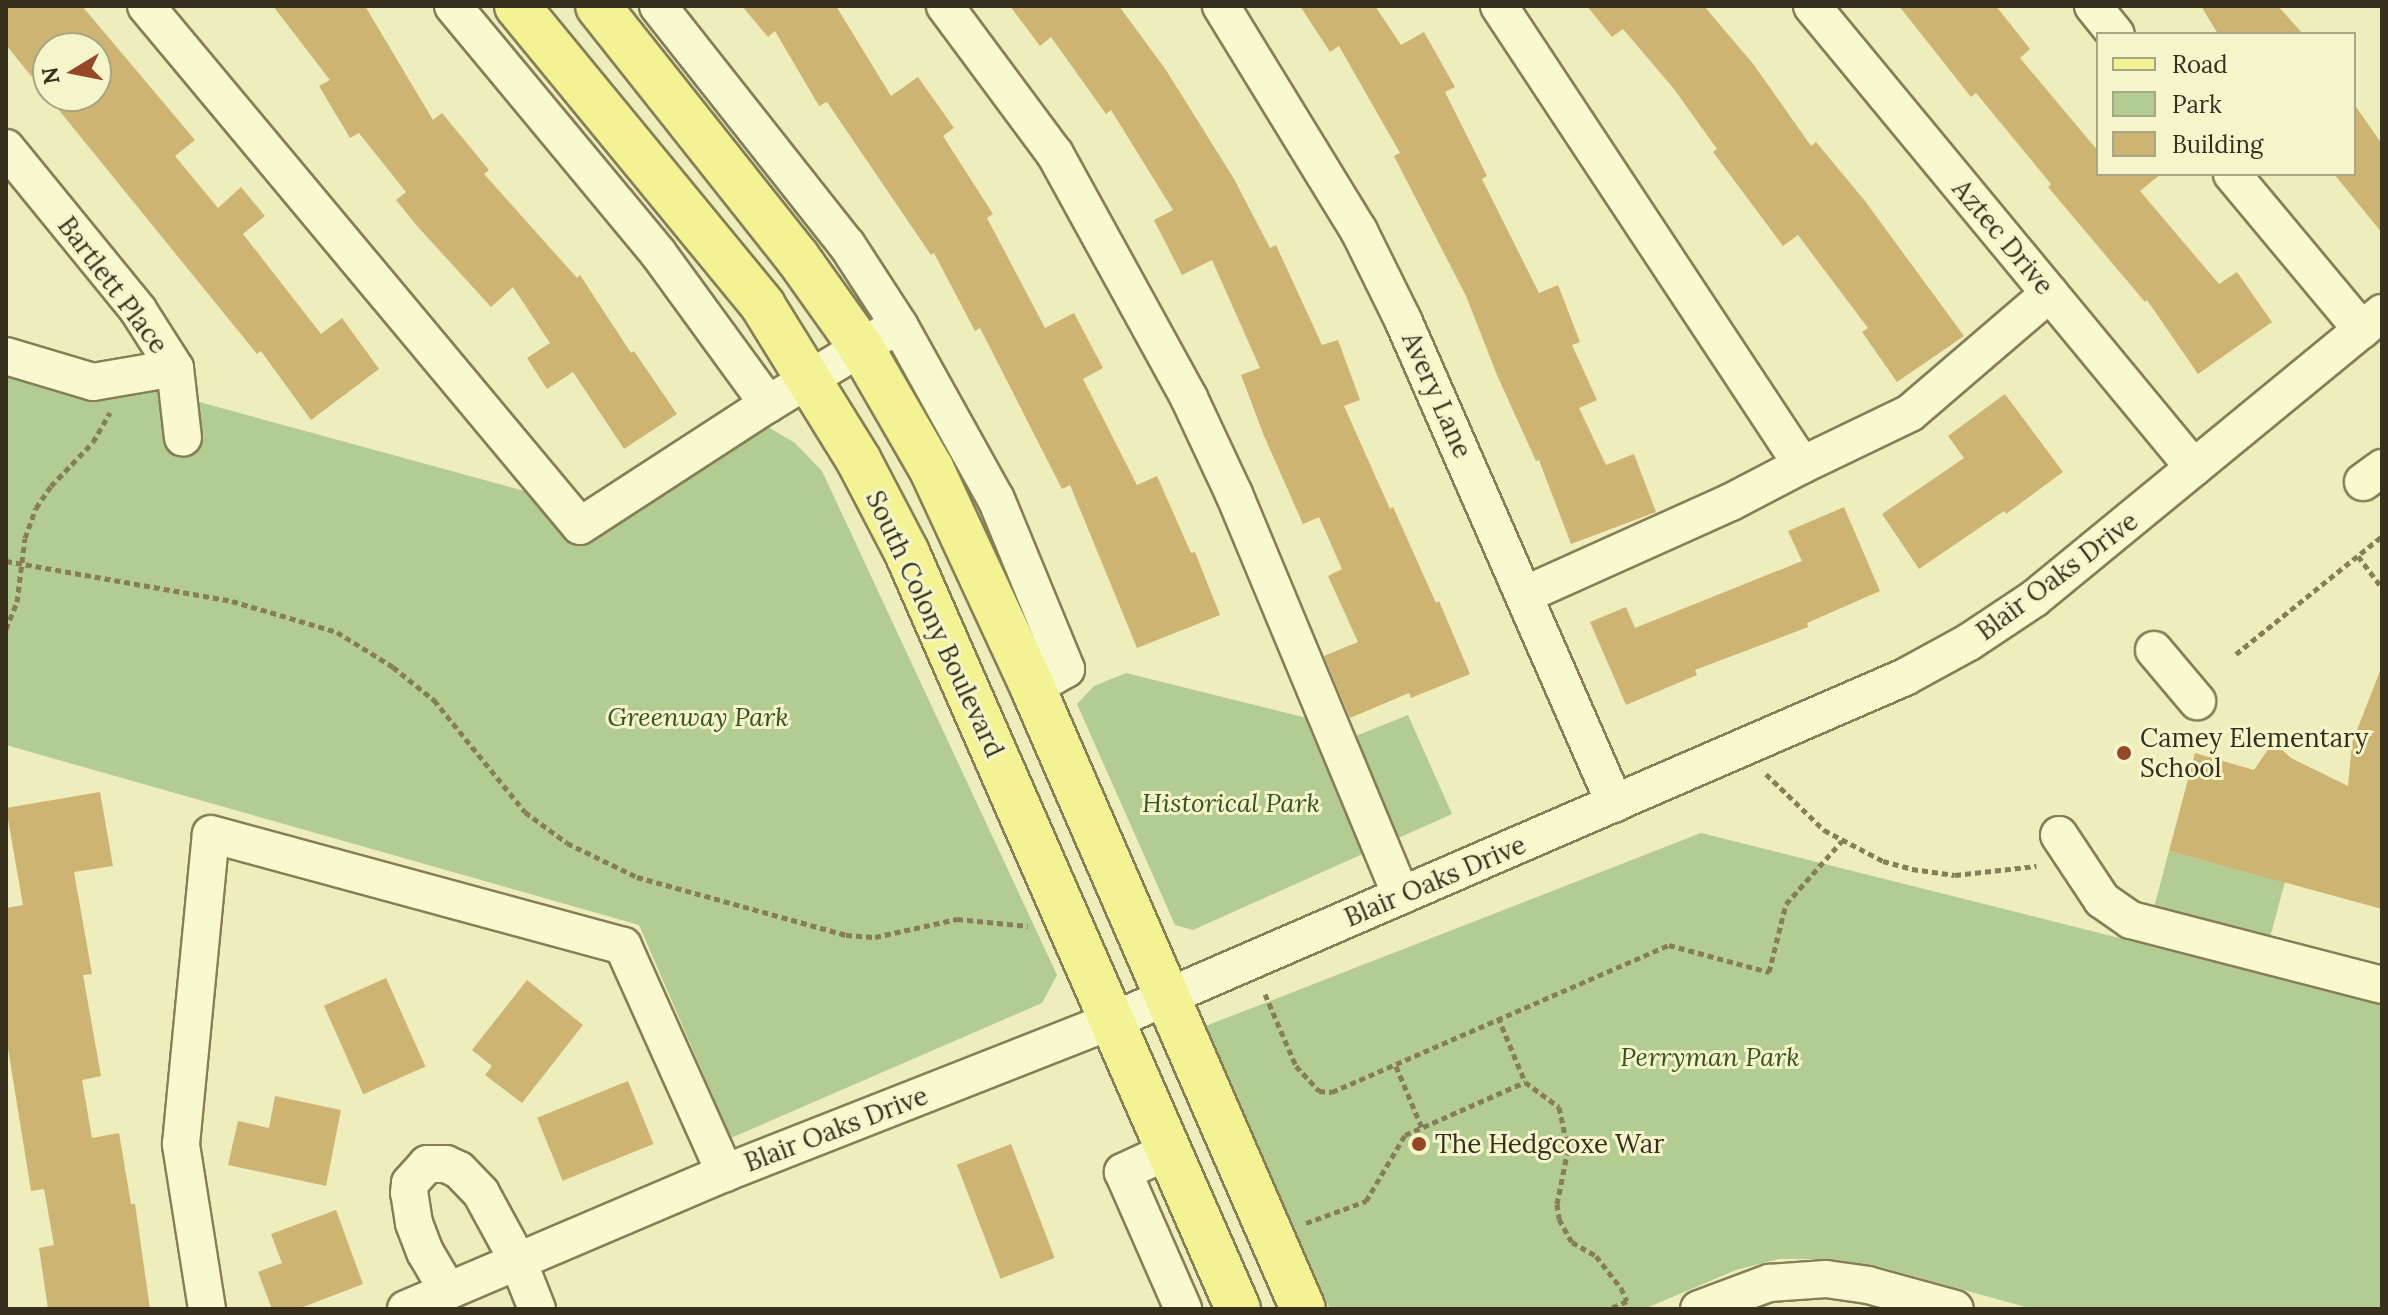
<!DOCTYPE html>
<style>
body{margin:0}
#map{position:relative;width:2388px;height:1315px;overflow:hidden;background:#eeeebd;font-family:Lora,serif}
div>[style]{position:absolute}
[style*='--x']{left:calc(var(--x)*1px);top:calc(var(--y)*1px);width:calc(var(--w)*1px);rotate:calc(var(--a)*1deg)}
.green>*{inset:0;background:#b3cc91;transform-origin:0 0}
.building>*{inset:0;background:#cdb472;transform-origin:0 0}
.path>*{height:5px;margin-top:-2.5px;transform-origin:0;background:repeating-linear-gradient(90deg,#867e56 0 6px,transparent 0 10px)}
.roads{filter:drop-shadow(2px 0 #867e56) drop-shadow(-2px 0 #867e56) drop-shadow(0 2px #867e56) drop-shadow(0 -2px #867e56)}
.minor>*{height:36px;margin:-18px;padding:0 18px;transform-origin:18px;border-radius:18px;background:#f9f9d0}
.major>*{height:44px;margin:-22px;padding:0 22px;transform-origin:22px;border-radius:22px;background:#f3f393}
.dots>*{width:22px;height:22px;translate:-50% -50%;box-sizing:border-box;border:4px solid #f5f5cc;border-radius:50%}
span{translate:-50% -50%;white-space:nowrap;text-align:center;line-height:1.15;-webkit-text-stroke:6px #f5f5cc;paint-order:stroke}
.street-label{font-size:26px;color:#352f1b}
.park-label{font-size:26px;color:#375221;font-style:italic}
.poi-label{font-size:26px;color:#352f1b}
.left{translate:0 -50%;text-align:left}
.frame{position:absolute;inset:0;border:8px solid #352f1b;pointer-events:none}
.legend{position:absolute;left:2096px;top:32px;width:260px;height:144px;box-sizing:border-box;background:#f5f5cc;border:2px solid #a8a685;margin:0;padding:10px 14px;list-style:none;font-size:24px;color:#352f1b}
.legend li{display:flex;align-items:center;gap:16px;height:40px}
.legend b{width:40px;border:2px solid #a8a685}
.north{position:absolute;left:32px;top:32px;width:80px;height:80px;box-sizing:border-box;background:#f5f5cc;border:2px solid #a8a685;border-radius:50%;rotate:260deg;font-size:22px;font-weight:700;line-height:32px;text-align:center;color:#352f1b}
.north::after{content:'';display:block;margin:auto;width:28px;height:36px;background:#964725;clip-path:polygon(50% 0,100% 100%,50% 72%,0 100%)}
</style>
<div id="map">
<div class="green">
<div style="clip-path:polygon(6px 349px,539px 495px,577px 537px,763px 424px,795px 443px,822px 471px,1057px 975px,1042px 1003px,731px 1138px,639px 925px,6px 745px)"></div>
<div style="clip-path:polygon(1126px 673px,1319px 721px,1331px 746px,1408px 715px,1452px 814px,1193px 930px,1175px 925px,1077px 704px,1094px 686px)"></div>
<div style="clip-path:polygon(1701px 833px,2382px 1004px,2382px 1309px,2033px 1309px,1873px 1265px,1819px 1259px,1779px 1259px,1736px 1270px,1644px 1309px,1330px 1309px,1198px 1029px)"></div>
<div style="left:2169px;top:851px;width:120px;height:60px;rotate:15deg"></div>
</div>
<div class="building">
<div style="clip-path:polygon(evenodd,6px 6px,82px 6px,195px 140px,175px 156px,218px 208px,241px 187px,265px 216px,243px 234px,321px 334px,342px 318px,379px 369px,311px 420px,261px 351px,257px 354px,6px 45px,6px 6px,48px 48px,96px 48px,96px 96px,48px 96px,48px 48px)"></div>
<div style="clip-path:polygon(273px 6px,365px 6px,433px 120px,442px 113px,489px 170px,484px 174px,577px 278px,580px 275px,631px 353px,634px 351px,677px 414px,624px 449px,573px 372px,547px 389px,527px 358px,550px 343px,513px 287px,491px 307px,418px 227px,396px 200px,406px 192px,359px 133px,350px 138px,319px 86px,330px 80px)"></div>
<div style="clip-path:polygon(742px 6px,836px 6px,891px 96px,918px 77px,954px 128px,943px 136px,993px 214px,987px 218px,1045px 328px,1074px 313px,1103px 368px,1083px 379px,1137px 485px,1157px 476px,1191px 553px,1195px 552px,1220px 615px,1137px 648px,1070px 485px,1062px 489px,980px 328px,975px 331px,934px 253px,931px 255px,827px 102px,819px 106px,775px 31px,768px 37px)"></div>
<div style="clip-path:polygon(1010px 6px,1119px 6px,1166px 70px,1234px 179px,1270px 248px,1276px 245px,1322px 345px,1338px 340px,1360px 400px,1344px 406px,1390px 509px,1393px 507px,1436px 603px,1439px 601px,1470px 674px,1411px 698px,1409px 693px,1350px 718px,1324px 656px,1358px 642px,1328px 576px,1342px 569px,1319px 517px,1303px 524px,1264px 436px,1241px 375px,1260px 368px,1212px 260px,1182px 275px,1154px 220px,1173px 210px,1111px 110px,1106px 114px,1051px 37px,1040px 46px)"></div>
<div style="clip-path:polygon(1300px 6px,1375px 6px,1401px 45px,1424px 32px,1455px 87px,1445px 92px,1487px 176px,1482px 179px,1539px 293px,1558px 285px,1580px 342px,1572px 345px,1597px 400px,1579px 408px,1606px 465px,1634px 454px,1656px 512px,1571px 544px,1539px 460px,1536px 461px,1497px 375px,1466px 296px,1394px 156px,1400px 153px,1339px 46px,1330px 52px)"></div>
<div style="clip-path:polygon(1587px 6px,1704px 6px,1754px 65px,1811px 146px,1816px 142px,1865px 201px,1964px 336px,1897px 382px,1862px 332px,1868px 328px,1798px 235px,1783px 246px,1713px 152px,1717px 149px,1674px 89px,1623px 29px,1612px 37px)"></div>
<div style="clip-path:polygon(1899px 6px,1996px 6px,2030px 49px,2020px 58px,2098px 151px,2098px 174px,2161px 174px,2140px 191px,2219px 284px,2237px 272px,2272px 322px,2198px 374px,2147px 300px,2145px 302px,2048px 187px,2051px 184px,1976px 93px,1971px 97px)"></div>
<div style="clip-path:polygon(2201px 6px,2278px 6px,2303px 34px,2218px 34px)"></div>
<div style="clip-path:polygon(2354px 104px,2382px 144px,2382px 233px,2334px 174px,2354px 174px)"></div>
<div style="clip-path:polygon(2005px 394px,2063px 472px,2006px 514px,2004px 511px,1919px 569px,1882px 514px,1964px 458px,1948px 436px)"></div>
<div style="clip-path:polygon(1844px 507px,1880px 591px,1807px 623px,1808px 627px,1695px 670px,1697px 675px,1626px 705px,1590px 622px,1626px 607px,1635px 628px,1802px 561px,1788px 531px)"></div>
<div style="clip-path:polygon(2380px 671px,2382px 909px,2169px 851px,2195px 753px,2254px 770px,2273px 742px,2291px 758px,2348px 786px,2352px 743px)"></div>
<div style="clip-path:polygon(100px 792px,113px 866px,74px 872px,92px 974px,83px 975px,101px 1076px,82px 1080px,92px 1138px,119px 1133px,131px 1204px,135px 1204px,150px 1309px,48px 1309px,39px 1248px,54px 1245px,44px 1189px,31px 1191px,6px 1036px,6px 908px,23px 905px,6px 808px)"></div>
<div style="left:386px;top:978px;width:97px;height:68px;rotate:66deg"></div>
<div style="clip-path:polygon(527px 980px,583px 1025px,522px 1103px,485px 1075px,492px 1066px,472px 1050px)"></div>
<div style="left:628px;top:1081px;width:68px;height:98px;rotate:68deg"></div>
<div style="clip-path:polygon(275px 1096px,341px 1110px,326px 1186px,228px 1165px,238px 1121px,269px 1128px)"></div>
<div style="left:1011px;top:1144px;width:122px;height:58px;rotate:69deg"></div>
<div style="clip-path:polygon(336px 1210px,363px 1284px,298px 1309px,272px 1309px,258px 1272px,282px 1263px,271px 1234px)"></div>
</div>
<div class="path">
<div style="--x:2358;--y:556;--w:38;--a:53"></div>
<div style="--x:6;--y:561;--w:230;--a:10"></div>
<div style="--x:232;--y:601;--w:109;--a:16.4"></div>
<div style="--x:337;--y:632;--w:66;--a:32"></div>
<div style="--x:393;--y:667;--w:53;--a:38.8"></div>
<div style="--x:434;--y:700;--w:144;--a:50.9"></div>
<div style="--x:525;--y:812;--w:52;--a:36.4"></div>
<div style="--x:567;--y:843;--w:78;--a:25.9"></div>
<div style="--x:637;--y:877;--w:217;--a:15.5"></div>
<div style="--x:846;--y:935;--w:29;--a:4"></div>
<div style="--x:875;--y:937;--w:84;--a:-12.4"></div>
<div style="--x:957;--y:919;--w:71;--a:5.6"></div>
<div style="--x:6;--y:629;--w:29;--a:-68"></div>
<div style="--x:17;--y:602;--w:64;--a:-82.9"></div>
<div style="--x:25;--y:538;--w:32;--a:-70"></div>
<div style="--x:36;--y:508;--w:27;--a:-56"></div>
<div style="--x:51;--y:486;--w:61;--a:-46.3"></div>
<div style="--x:93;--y:442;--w:34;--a:-60"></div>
<div style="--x:2236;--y:654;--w:188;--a:-38.9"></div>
<div style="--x:1766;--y:774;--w:81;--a:44"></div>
<div style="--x:1824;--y:830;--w:67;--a:27.7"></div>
<div style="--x:1883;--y:861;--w:30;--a:15"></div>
<div style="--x:1912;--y:869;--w:43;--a:7.9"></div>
<div style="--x:1955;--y:875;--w:82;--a:-6.3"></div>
<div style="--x:1265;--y:994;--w:78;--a:66.7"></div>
<div style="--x:1296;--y:1066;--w:34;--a:47"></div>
<div style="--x:1319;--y:1091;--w:13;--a:4"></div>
<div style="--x:1332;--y:1092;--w:368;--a:-23.6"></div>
<div style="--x:1669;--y:945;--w:104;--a:15.1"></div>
<div style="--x:1769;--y:972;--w:70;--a:-76"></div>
<div style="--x:1786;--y:904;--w:84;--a:-48.4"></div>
<div style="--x:1498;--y:1017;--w:70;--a:67.4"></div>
<div style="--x:1525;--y:1082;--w:42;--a:36.3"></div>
<div style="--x:1559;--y:1107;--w:43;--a:77.9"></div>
<div style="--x:1568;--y:1149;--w:56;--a:101.3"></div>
<div style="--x:1557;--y:1204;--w:15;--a:82"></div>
<div style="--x:1559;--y:1219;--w:26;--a:61"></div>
<div style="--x:1572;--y:1242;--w:28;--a:30"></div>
<div style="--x:1596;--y:1256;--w:41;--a:52"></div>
<div style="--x:1621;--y:1288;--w:14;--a:65"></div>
<div style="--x:1627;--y:1301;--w:20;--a:156"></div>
<div style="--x:1396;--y:1066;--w:67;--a:67.2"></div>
<div style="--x:1306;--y:1223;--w:64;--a:-20.1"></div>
<div style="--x:1366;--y:1201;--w:77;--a:-59.4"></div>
<div style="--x:1405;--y:1135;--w:131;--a:-23.8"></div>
</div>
<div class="roads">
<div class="minor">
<div style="--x:146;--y:6;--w:677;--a:50.15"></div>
<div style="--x:580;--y:526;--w:224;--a:-33"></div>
<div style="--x:453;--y:6;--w:321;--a:50.3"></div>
<div style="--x:658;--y:253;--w:187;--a:53.9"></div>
<div style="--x:768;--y:404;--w:135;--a:-31.3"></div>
<div style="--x:658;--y:6;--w:305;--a:51.7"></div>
<div style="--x:847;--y:245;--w:95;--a:57"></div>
<div style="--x:899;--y:325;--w:199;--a:60.9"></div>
<div style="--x:996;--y:499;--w:184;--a:67.6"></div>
<div style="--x:1066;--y:669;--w:38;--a:150"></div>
<div style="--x:945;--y:6;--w:184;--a:53.4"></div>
<div style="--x:1055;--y:154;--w:278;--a:61.2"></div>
<div style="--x:1189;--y:398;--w:106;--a:64.9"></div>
<div style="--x:1234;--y:494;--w:435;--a:67.4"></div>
<div style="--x:1221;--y:6;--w:264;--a:58.5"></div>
<div style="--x:1359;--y:231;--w:99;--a:63.7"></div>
<div style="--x:1403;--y:320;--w:528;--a:66.35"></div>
<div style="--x:1499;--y:6;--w:550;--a:56.57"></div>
<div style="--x:1802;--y:465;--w:80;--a:152.5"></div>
<div style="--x:1731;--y:502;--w:227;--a:155.8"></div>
<div style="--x:1812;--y:6;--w:599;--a:50.41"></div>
<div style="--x:2093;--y:6;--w:36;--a:51"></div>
<div style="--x:6;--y:148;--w:209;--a:50.8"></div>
<div style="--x:138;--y:310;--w:69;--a:57.5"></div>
<div style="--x:175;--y:368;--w:70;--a:83.5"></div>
<div style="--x:2232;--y:174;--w:203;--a:50.2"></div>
<div style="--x:6;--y:356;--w:91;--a:16.6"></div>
<div style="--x:93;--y:382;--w:83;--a:-9.7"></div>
<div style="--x:1802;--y:465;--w:120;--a:-25.7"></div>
<div style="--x:1910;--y:413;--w:184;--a:-40.6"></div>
<div style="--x:2363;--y:482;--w:24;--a:-36"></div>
<div style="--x:2154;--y:650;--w:67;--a:49.9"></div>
<div style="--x:2059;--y:835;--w:78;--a:56.5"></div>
<div style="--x:2102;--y:900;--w:35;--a:35"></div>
<div style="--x:2131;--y:920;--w:259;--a:14.5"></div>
<div style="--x:1168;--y:1151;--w:50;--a:155"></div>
<div style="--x:1123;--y:1172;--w:150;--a:66.3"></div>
<div style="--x:448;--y:1291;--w:45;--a:-120.5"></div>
<div style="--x:425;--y:1252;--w:31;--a:-111"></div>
<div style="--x:414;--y:1223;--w:30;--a:-99"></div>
<div style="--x:409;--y:1193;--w:10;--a:-84"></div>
<div style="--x:410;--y:1183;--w:25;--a:-48"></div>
<div style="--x:427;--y:1164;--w:19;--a:0"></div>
<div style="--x:446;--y:1164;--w:14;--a:25"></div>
<div style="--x:459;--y:1170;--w:32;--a:46"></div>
<div style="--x:481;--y:1193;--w:77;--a:61.4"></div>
<div style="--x:518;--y:1261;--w:52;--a:68.4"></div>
<div style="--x:207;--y:1309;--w:167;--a:-99"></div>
<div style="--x:181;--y:1144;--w:311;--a:-84.5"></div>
<div style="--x:211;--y:834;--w:427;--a:15.2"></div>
<div style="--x:623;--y:946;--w:249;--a:65.8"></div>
<div style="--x:406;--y:1309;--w:347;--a:-23.1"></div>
<div style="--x:725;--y:1173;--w:418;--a:-21.5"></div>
<div style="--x:1114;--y:1020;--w:862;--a:-23.44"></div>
<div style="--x:1905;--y:677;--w:73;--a:-28.7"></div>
<div style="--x:1969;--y:642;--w:79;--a:-33.7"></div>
<div style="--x:2035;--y:598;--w:449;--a:-39.4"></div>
<div style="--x:1699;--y:1309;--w:75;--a:-20.4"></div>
<div style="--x:1769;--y:1283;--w:57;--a:-4"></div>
<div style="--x:1826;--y:1279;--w:42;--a:8.1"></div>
<div style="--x:1868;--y:1285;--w:90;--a:15.4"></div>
</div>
<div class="major">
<div style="--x:517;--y:6;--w:388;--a:50.6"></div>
<div style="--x:763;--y:306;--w:182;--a:58.2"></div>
<div style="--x:859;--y:461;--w:104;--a:62.4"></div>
<div style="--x:907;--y:553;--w:825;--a:66.35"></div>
<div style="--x:598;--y:6;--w:320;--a:51.6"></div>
<div style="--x:797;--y:257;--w:110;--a:54.6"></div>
<div style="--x:861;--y:347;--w:140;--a:60"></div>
<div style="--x:931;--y:468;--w:242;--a:65.1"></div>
<div style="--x:1033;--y:688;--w:677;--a:66.5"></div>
</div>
</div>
<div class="dots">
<div style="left:2124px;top:753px;background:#964725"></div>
<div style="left:1419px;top:1144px;background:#964725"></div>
</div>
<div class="street-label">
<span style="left:2003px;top:237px;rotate:50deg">Aztec Drive</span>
<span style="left:113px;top:285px;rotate:53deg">Bartlett Place</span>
<span style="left:1437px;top:395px;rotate:66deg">Avery Lane</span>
<span style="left:2057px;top:576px;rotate:-37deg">Blair Oaks Drive</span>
<span style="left:935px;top:624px;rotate:65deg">South Colony Boulevard</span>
<span style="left:1435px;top:881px;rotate:-23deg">Blair Oaks Drive</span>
<span style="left:836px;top:1129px;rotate:-21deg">Blair Oaks Drive</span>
</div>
<div class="park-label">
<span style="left:698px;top:717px">Greenway Park</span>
<span style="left:1231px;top:803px">Historical Park</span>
<span style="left:1710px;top:1057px">Perryman Park</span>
</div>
<div class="poi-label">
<span class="left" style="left:2140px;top:753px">Camey Elementary<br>School</span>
<span class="left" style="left:1435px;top:1144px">The Hedgcoxe War</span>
</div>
<div class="frame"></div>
<ul class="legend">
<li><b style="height:10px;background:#f3f393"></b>Road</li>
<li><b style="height:22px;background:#b3cc91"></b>Park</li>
<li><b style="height:22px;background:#cdb472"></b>Building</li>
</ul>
<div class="north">N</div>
</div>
